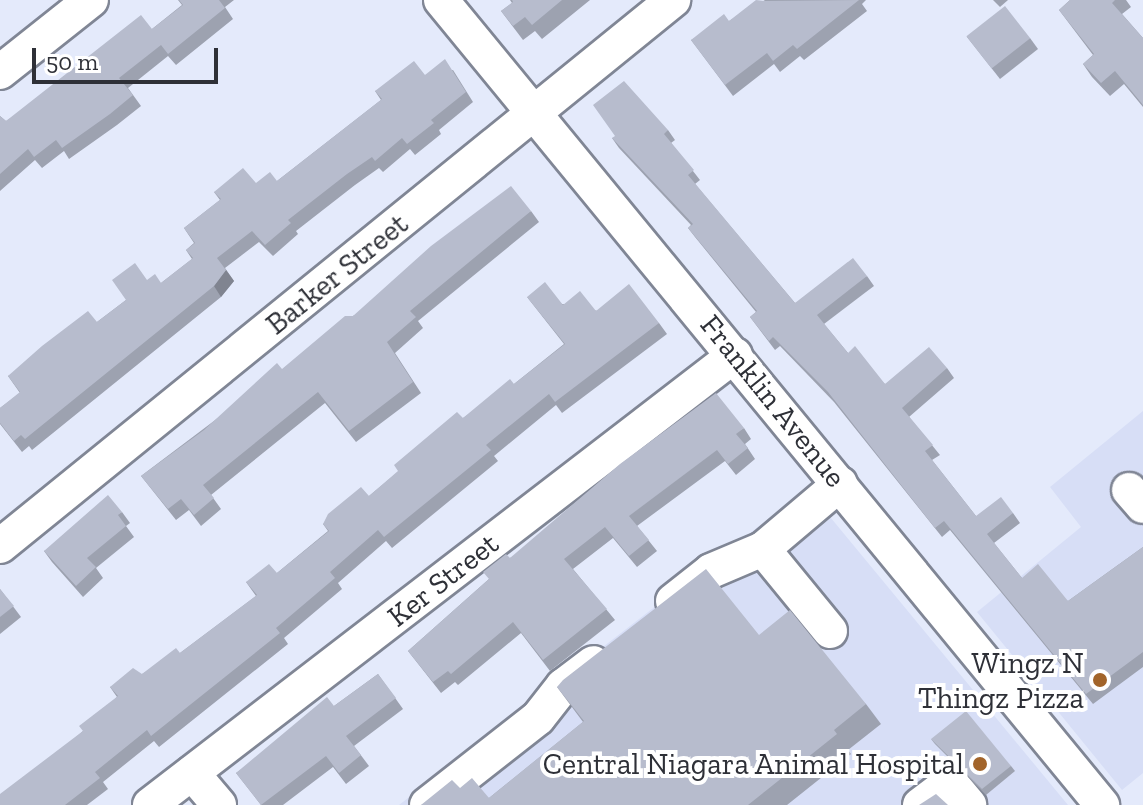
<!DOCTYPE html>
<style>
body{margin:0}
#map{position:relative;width:1143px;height:805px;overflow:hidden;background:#e4eafb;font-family:"Zilla Slab",serif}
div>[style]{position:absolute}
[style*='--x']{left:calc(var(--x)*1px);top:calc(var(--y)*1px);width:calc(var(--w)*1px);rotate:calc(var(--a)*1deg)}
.built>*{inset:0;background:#d7def6}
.roads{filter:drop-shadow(2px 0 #808695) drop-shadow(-2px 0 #808695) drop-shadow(0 2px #808695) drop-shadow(0 -2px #808695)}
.minor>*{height:34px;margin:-17px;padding:0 17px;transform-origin:17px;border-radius:17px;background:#fff}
.wall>*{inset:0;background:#9da2b0}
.shaded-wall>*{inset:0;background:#808490}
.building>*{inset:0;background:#b7bccd;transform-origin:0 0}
.dots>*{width:22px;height:22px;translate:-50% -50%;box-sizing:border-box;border:4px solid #fff;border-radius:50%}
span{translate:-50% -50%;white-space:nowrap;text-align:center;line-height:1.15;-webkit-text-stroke:8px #fff;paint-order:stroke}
.street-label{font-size:30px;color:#2e3037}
.poi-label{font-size:30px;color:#2e3037}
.right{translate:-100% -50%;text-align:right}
.scale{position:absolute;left:32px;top:48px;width:186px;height:36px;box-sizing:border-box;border:4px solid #2e3037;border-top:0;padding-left:10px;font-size:24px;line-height:28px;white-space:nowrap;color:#2e3037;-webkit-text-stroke:6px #fff;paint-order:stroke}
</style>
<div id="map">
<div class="built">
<div style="clip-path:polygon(1143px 411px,1143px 773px,1122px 790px,977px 612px,1081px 527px,1050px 487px)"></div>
<div style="clip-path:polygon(807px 489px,1068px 805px,399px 805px)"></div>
</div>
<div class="roads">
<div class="minor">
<div style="--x:441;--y:0;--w:1042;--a:50.61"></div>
<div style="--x:0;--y:72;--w:116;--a:-38.4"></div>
<div style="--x:1129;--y:490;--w:21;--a:49"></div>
<div style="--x:0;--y:546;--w:867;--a:-39.05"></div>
<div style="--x:673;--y:601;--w:48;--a:-38.3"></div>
<div style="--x:711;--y:571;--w:56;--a:-22.9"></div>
<div style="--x:830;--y:631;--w:106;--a:-129.3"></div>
<div style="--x:763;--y:549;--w:101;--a:-40.2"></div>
<div style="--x:192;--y:773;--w:42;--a:49.8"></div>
<div style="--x:150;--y:805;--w:738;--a:-37.57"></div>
<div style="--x:427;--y:805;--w:141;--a:-38.1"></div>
<div style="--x:538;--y:718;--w:41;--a:-52"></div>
<div style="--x:563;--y:686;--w:38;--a:-37"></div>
<div style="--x:920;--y:805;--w:38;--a:-37"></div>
<div style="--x:950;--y:782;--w:30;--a:50"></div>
</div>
</div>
<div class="wall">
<div style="clip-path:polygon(178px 0,234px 0,225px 7px,233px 19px,176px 65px,168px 56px,128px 88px,141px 106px,117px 125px,69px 159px,64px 151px,42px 168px,35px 160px,0 191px,0 116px,6px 121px,152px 29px,182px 5px)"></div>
<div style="clip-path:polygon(510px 0,590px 0,542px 39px,535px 31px,523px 40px,501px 11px,512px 3px)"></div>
<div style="clip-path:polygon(765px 0,866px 0,862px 4px,867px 11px,804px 60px,800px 56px,780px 72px,774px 64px,733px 96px,691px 40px,729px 21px)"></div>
<div style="clip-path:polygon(993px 0,1008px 0,1000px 7px)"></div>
<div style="clip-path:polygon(1070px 0,1126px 0,1131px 7px,1122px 14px,1143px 38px,1143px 107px,1124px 84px,1110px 96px,1092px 77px,1083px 64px,1093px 55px,1059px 10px)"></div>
<div style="clip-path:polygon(967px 37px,1030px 38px,1038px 49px,1000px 79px)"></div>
<div style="clip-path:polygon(453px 70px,473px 102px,439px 130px,441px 134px,415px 155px,410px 149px,383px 172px,379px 168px,355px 185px,296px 231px,298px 234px,273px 256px,259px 242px,225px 268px,234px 281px,221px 297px,32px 450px,29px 446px,22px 452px,0 424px,0 408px,20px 393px,8px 376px,97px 322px,126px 300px,147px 280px,161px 283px,192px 259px,186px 250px,194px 243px,184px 228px,220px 200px,214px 192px,256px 183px,277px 181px,381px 100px,375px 91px,425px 75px)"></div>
<div style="clip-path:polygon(668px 130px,675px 140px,671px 143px,700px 180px,695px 184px,795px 303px,867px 276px,874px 286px,824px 324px,848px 353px,885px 384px,947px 368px,954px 378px,909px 417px,940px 455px,932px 460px,976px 516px,1013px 513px,1020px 523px,994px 543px,1022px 578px,1068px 601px,1143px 547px,1143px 667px,1093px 704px,950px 530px,942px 537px,834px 402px,780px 346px,775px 350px,750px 317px,756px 312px,695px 237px,688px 228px,691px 225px,619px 148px,612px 138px)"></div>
<div style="clip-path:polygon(531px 211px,539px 222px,418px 321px,423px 328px,395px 353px,421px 393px,356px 442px,325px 403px,211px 495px,221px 509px,201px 526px,189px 510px,176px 520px,141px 476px,353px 316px)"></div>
<div style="clip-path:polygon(527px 297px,659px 323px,667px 334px,562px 413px,556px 405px,494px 456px,498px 461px,392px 548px,386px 541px,338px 583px,342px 589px,284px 638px,288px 644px,159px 747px,154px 741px,103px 782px,108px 789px,87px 805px,0 805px,83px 731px,117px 697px,110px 687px,142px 674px,180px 653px,256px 596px,246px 582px,277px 573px,328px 531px,323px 524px,369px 496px,463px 418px,514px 384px,564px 344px)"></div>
<div style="clip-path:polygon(744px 428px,751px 439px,745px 444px,755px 459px,736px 475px,725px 461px,637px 526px,657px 551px,637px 567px,613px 538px,573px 569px,615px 620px,550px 671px,521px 633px,458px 685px,455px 682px,441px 693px,408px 651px,489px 579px,510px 558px)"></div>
<div style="clip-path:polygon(122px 512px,130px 523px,126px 526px,134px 537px,96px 568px,103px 578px,83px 597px,52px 562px,44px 551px)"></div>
<div style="clip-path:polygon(0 589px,21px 617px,0 634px)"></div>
<div style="clip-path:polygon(759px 635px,866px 704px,881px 724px,848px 750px,851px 754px,787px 805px,421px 805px,460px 788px,489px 798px,583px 722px,557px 687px)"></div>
<div style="clip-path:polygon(378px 674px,403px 709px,354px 746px,369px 766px,346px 784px,333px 767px,283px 805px,261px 805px,236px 773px,334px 706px)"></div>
<div style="clip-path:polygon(931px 739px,1011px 766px,1015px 771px,986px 795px,935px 744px)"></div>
</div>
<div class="shaded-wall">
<div style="clip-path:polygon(226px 270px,234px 281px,221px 297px,214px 286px)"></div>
</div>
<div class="building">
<div style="clip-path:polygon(179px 0,219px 0,225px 8px,168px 54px,161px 45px,119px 78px,133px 95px,110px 114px,62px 148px,56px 140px,34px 157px,28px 149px,0 174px,0 116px,6px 121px,141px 15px,152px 29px,183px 5px)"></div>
<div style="clip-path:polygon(512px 0,562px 0,532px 25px,525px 17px,513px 26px,501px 11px,513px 2px)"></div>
<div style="clip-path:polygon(756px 0,764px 1px,859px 0,797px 49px,793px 45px,773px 61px,767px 53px,725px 85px,691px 40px,724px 14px,729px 21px)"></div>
<div style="clip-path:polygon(1070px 0,1115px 0,1112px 3px,1143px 38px,1143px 105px,1115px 71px,1101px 83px,1083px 64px,1094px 54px,1059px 10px)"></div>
<div style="left:1005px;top:6px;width:41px;height:49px;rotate:52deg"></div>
<div style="clip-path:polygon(445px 59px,466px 92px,431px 120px,434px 123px,407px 144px,402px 138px,375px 161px,372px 157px,347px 174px,288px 220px,291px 223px,265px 245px,252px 231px,217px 258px,226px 270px,214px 286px,25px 439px,21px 435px,14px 441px,0 423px,0 408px,20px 392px,8px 376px,42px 346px,88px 311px,97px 322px,126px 300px,112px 280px,135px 263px,147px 280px,155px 274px,161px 283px,193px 258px,186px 250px,195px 243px,184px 228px,221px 199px,214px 192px,243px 168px,256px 183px,270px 172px,277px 181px,382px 99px,375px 91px,414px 61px,425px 75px)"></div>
<div style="clip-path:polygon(624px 81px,668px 130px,664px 134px,694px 170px,688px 175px,795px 303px,853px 258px,867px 276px,817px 315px,848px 353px,855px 346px,885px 384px,929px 347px,947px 368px,902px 408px,933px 445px,925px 451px,976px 516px,1001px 497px,1013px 513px,987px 534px,1022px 578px,1038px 564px,1068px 601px,1143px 547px,1143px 652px,1086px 694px,944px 521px,935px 528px,828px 392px,773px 337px,769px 341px,750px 317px,757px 311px,688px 228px,693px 224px,612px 138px,615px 136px,593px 105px)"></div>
<div style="clip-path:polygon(511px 186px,531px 211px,410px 311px,416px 317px,387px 342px,413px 382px,349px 431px,318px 392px,203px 485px,214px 498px,194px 515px,181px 499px,168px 509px,141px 476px,204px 430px,277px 363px,282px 369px,345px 316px,353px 316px,431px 246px)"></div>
<div style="clip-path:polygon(545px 282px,563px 305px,580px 291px,596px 311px,629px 284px,659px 323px,555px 402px,549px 394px,486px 445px,491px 450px,384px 537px,378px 530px,330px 572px,335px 578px,276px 628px,280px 633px,151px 736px,147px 730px,95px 772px,100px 778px,65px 805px,0 805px,0 794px,83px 731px,79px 726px,118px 696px,110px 687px,133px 668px,142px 674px,176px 648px,180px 653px,257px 595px,246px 582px,269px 564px,277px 573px,329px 531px,323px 524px,328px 514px,361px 487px,369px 496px,398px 471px,394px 465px,457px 412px,463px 418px,510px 379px,514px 384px,565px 344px,527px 297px)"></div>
<div style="clip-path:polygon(716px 393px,744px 428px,736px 434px,748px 448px,728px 464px,717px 450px,629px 516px,649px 540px,629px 556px,605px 527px,564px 559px,607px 609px,543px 660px,513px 622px,451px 674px,448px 671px,433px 682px,408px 651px,489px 579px,483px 572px,506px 554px,510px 558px,620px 464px)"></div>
<div style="clip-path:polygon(108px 495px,122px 512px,118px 515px,126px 526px,87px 558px,96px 567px,76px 586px,44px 551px)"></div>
<div style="clip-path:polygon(706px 569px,759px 635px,790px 610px,866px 704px,834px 730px,837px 734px,748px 805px,421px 805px,452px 780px,460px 788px,472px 778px,489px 798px,584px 721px,557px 687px,563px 680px)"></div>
<div style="clip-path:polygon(0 589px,14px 606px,0 617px)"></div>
<div style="clip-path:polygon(378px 674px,396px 698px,346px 736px,361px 755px,339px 773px,326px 756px,261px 805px,236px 773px,327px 697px,334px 706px)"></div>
<div style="clip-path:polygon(966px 711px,1011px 766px,982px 789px,931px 739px)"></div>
<div style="clip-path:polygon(936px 794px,948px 805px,919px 805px)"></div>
</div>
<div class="dots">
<div style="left:1100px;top:680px;background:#a2642a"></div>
<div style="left:980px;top:764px;background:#a2642a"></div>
</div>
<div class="street-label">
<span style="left:337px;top:274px;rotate:-39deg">Barker Street</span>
<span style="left:773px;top:401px;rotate:51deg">Franklin Avenue</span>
<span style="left:443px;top:580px;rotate:-38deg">Ker Street</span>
</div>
<div class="poi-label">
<span class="right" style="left:1084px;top:680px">Wingz N<br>Thingz Pizza</span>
<span class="right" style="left:964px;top:764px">Central Niagara Animal Hospital</span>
</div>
<div class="scale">50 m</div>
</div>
